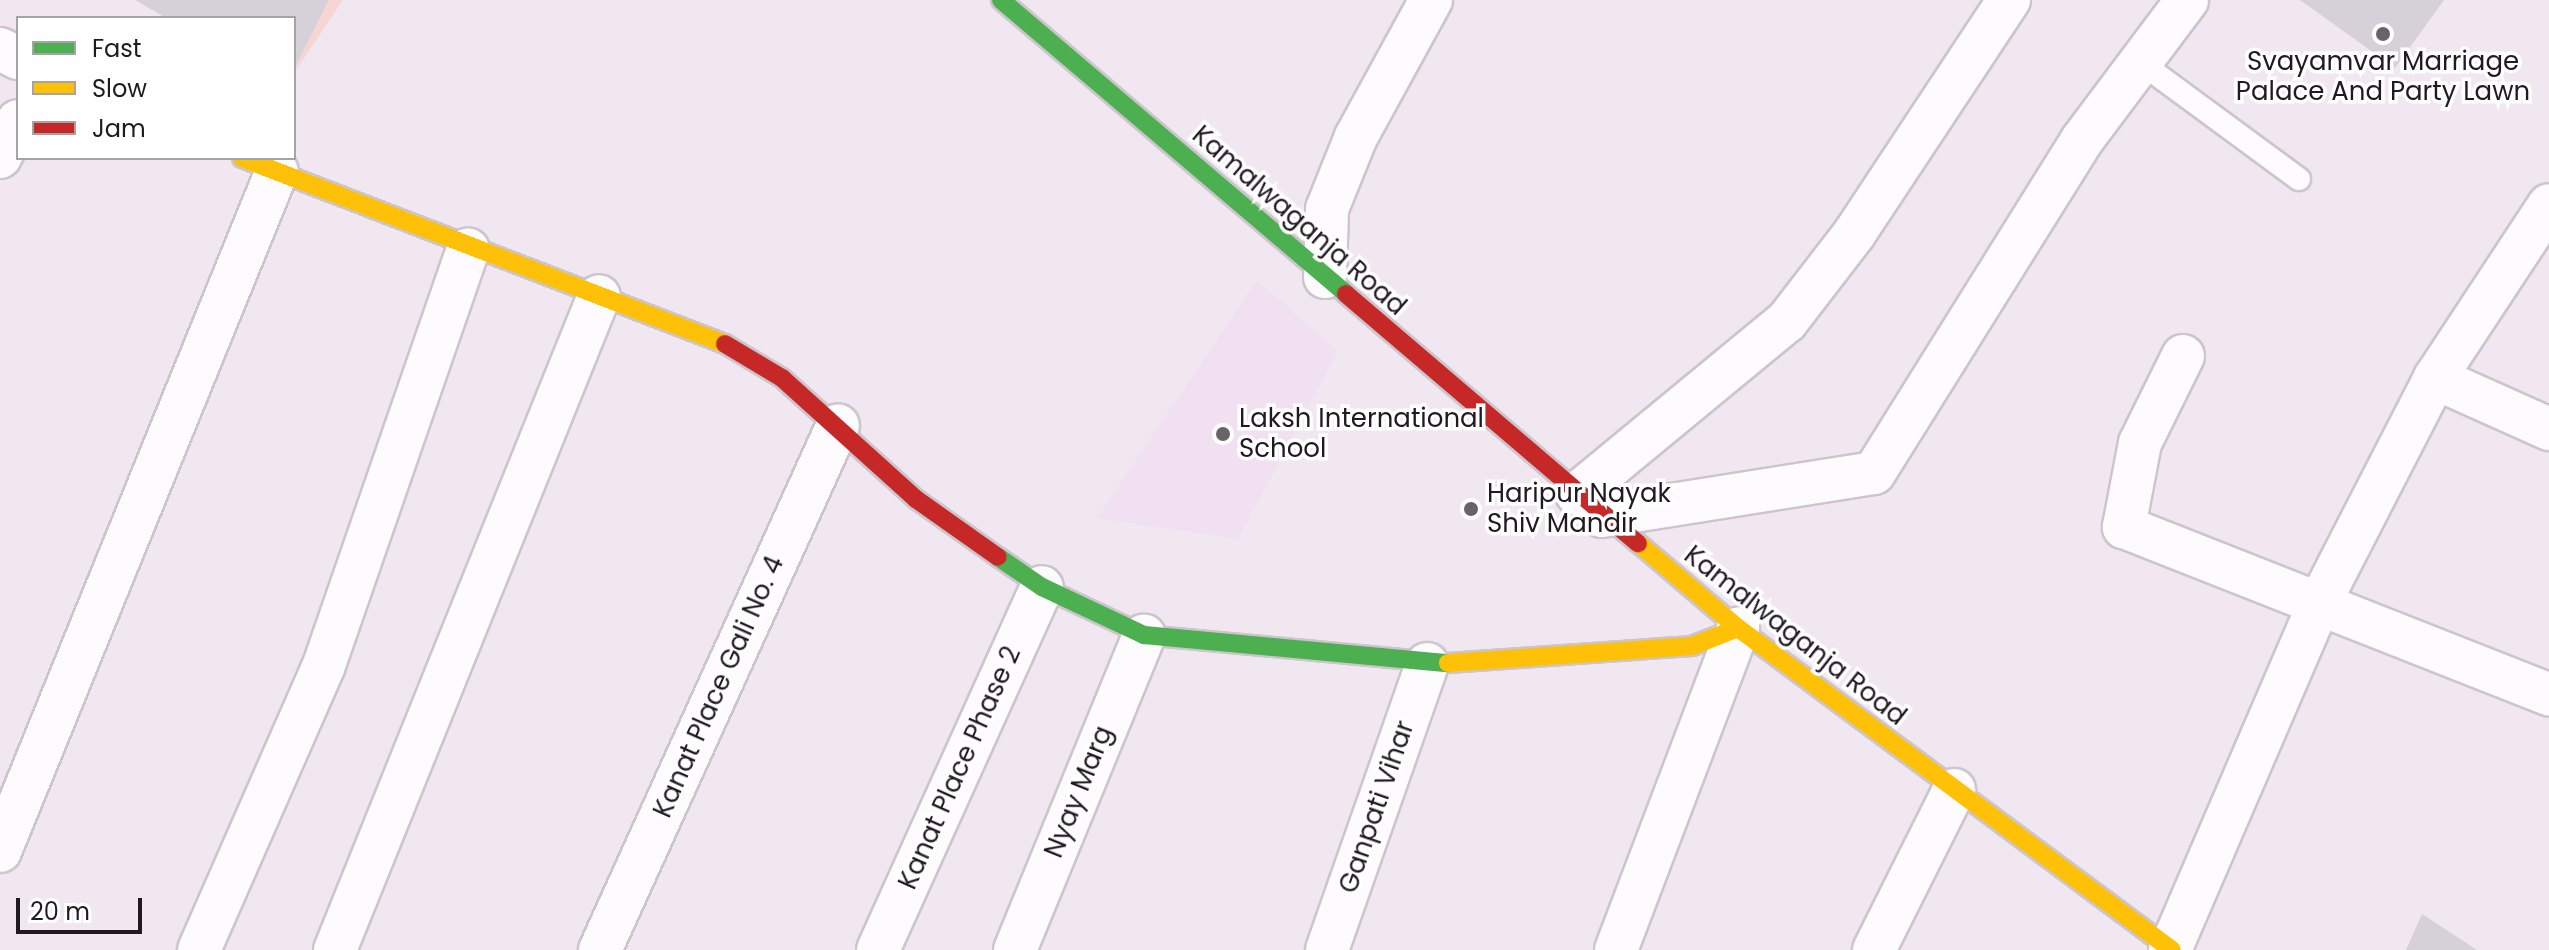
<!DOCTYPE html>
<style>
body{margin:0}
#map{position:relative;width:2549px;height:950px;overflow:hidden;background:#f0e7f0;font-family:Poppins,sans-serif}
div>[style]{position:absolute}
[style*='--x']{left:calc(var(--x)*1px);top:calc(var(--y)*1px);width:calc(var(--w)*1px);rotate:calc(var(--a)*1deg)}
.built>*{inset:0;background:#f1e0f1}
.green>*{inset:0;background:#f6d5d3}
.building>*{inset:0;background:#d6d1d9}
.roads{filter:drop-shadow(2px 0 #ccc5cc) drop-shadow(-2px 0 #ccc5cc) drop-shadow(0 2px #ccc5cc) drop-shadow(0 -2px #ccc5cc)}
.lane>*{height:22px;margin:-11px;padding:0 11px;transform-origin:11px;border-radius:11px;background:#fdfbfd}
.street>*{height:42px;margin:-21px;padding:0 21px;transform-origin:21px;border-radius:21px;background:#fdfbfd}
.fast>*{height:18px;margin:-9px;padding:0 9px;transform-origin:9px;border-radius:9px;background:#4caf50}
.slow>*{height:18px;margin:-9px;padding:0 9px;transform-origin:9px;border-radius:9px;background:#ffc107}
.jam>*{height:18px;margin:-9px;padding:0 9px;transform-origin:9px;border-radius:9px;background:#c62828}
.dots>*{width:22px;height:22px;translate:-50% -50%;box-sizing:border-box;border:4px solid #fff;border-radius:50%}
span{translate:-50% -50%;white-space:nowrap;text-align:center;line-height:1.15;-webkit-text-stroke:7px #fff;paint-order:stroke}
.poi-label{font-size:26px;color:#201a20}
.left{translate:0 -50%;text-align:left}
.street-label{font-size:26px;color:#201a20}
.legend{position:absolute;left:16px;top:16px;width:280px;height:144px;box-sizing:border-box;background:#fff;border:2px solid #a6a3a6;margin:0;padding:10px 14px;list-style:none;font-size:24px;color:#201a20}
.legend li{display:flex;align-items:center;gap:16px;height:40px}
.legend b{width:40px;border:2px solid #a6a3a6}
.scale{position:absolute;left:16px;top:898px;width:126px;height:36px;box-sizing:border-box;border:4px solid #201a20;border-top:0;padding-left:10px;font-size:24px;line-height:28px;white-space:nowrap;color:#201a20;-webkit-text-stroke:6px #fff;paint-order:stroke}
</style>
<div id="map">
<div class="built">
<div style="clip-path:polygon(1257px 280px,1338px 351px,1238px 539px,1097px 518px)"></div>
</div>
<div class="green">
<div style="clip-path:polygon(329px 0,343px 0,294px 73px,294px 69px)"></div>
</div>
<div class="building">
<div style="clip-path:polygon(135px 0,329px 0,294px 69px,294px 18px,166px 18px)"></div>
<div style="clip-path:polygon(2300px 0,2444px 0,2395px 68px)"></div>
<div style="clip-path:polygon(2422px 914px,2477px 950px,2406px 950px)"></div>
</div>
<div class="roads">
<div class="lane">
<div style="--x:2141;--y:63;--w:196;--a:36.3"></div>
</div>
<div class="street">
<div style="--x:0;--y:49;--w:20;--a:27"></div>
<div style="--x:0;--y:157;--w:40;--a:-63.4"></div>
<div style="--x:1325;--y:277;--w:68;--a:-88.3"></div>
<div style="--x:1327;--y:209;--w:78;--a:-68.1"></div>
<div style="--x:1356;--y:137;--w:156;--a:-61.3"></div>
<div style="--x:2183;--y:356;--w:97;--a:116.3"></div>
<div style="--x:2140;--y:443;--w:86;--a:100.8"></div>
<div style="--x:2124;--y:527;--w:457;--a:21.5"></div>
<div style="--x:2435;--y:378;--w:125;--a:24.1"></div>
<div style="--x:1577;--y:494;--w:272;--a:-39.5"></div>
<div style="--x:1787;--y:321;--w:110;--a:-52.4"></div>
<div style="--x:1854;--y:234;--w:281;--a:-56.5"></div>
<div style="--x:1602;--y:516;--w:275;--a:-9"></div>
<div style="--x:1874;--y:473;--w:393;--a:-58"></div>
<div style="--x:2082;--y:140;--w:175;--a:-53.1"></div>
<div style="--x:0;--y:851;--w:734;--a:-67.84"></div>
<div style="--x:199;--y:950;--w:308;--a:-66.3"></div>
<div style="--x:323;--y:668;--w:443;--a:-70.9"></div>
<div style="--x:335;--y:950;--w:705;--a:-68.02"></div>
<div style="--x:600;--y:950;--w:576;--a:-65.61"></div>
<div style="--x:878;--y:950;--w:398;--a:-65.7"></div>
<div style="--x:1015;--y:950;--w:340;--a:-67.7"></div>
<div style="--x:1327;--y:950;--w:303;--a:-70.7"></div>
<div style="--x:1616;--y:950;--w:344;--a:-69.2"></div>
<div style="--x:1874;--y:950;--w:179;--a:-63.4"></div>
<div style="--x:2170;--y:950;--w:381;--a:-66.7"></div>
<div style="--x:2321;--y:600;--w:250;--a:-62.8"></div>
<div style="--x:2435;--y:378;--w:207;--a:-56.6"></div>
</div>
<div class="fast">
<div style="--x:1001;--y:0;--w:453;--a:40.4"></div>
<div style="--x:998;--y:557;--w:53;--a:34.3"></div>
<div style="--x:1042;--y:587;--w:113;--a:25.2"></div>
<div style="--x:1144;--y:635;--w:305;--a:5.3"></div>
</div>
<div class="slow">
<div style="--x:242;--y:158;--w:518;--a:21.06"></div>
<div style="--x:1638;--y:543;--w:131;--a:40.4"></div>
<div style="--x:1738;--y:628;--w:540;--a:36.57"></div>
<div style="--x:1448;--y:663;--w:245;--a:-4"></div>
<div style="--x:1692;--y:646;--w:49;--a:-21.4"></div>
</div>
<div class="jam">
<div style="--x:1346;--y:294;--w:384;--a:40.5"></div>
<div style="--x:725;--y:344;--w:66;--a:30.8"></div>
<div style="--x:782;--y:378;--w:181;--a:42.1"></div>
<div style="--x:916;--y:499;--w:100;--a:35.3"></div>
</div>
</div>
<div class="dots">
<div style="left:2383px;top:34px;background:#696269"></div>
<div style="left:1223px;top:434px;background:#696269"></div>
<div style="left:1471px;top:509px;background:#696269"></div>
</div>
<div class="poi-label">
<span style="left:2383px;top:77px">Svayamvar Marriage<br>Palace And Party Lawn</span>
<span class="left" style="left:1239px;top:434px">Laksh International<br>School</span>
<span class="left" style="left:1487px;top:509px">Haripur Nayak<br>Shiv Mandir</span>
</div>
<div class="street-label">
<span style="left:1299px;top:221px;rotate:41deg">Kamalwaganja Road</span>
<span style="left:1795px;top:636px;rotate:38deg">Kamalwaganja Road</span>
<span style="left:719px;top:687px;rotate:-66deg">Kanat Place Gali No. 4</span>
<span style="left:960px;top:768px;rotate:-66deg">Kanat Place Phase 2</span>
<span style="left:1079px;top:792px;rotate:-68deg">Nyay Marg</span>
<span style="left:1377px;top:807px;rotate:-71deg">Ganpati Vihar</span>
</div>
<ul class="legend">
<li><b style="height:10px;background:#4caf50"></b>Fast</li>
<li><b style="height:10px;background:#ffc107"></b>Slow</li>
<li><b style="height:10px;background:#c62828"></b>Jam</li>
</ul>
<div class="scale">20 m</div>
</div>
